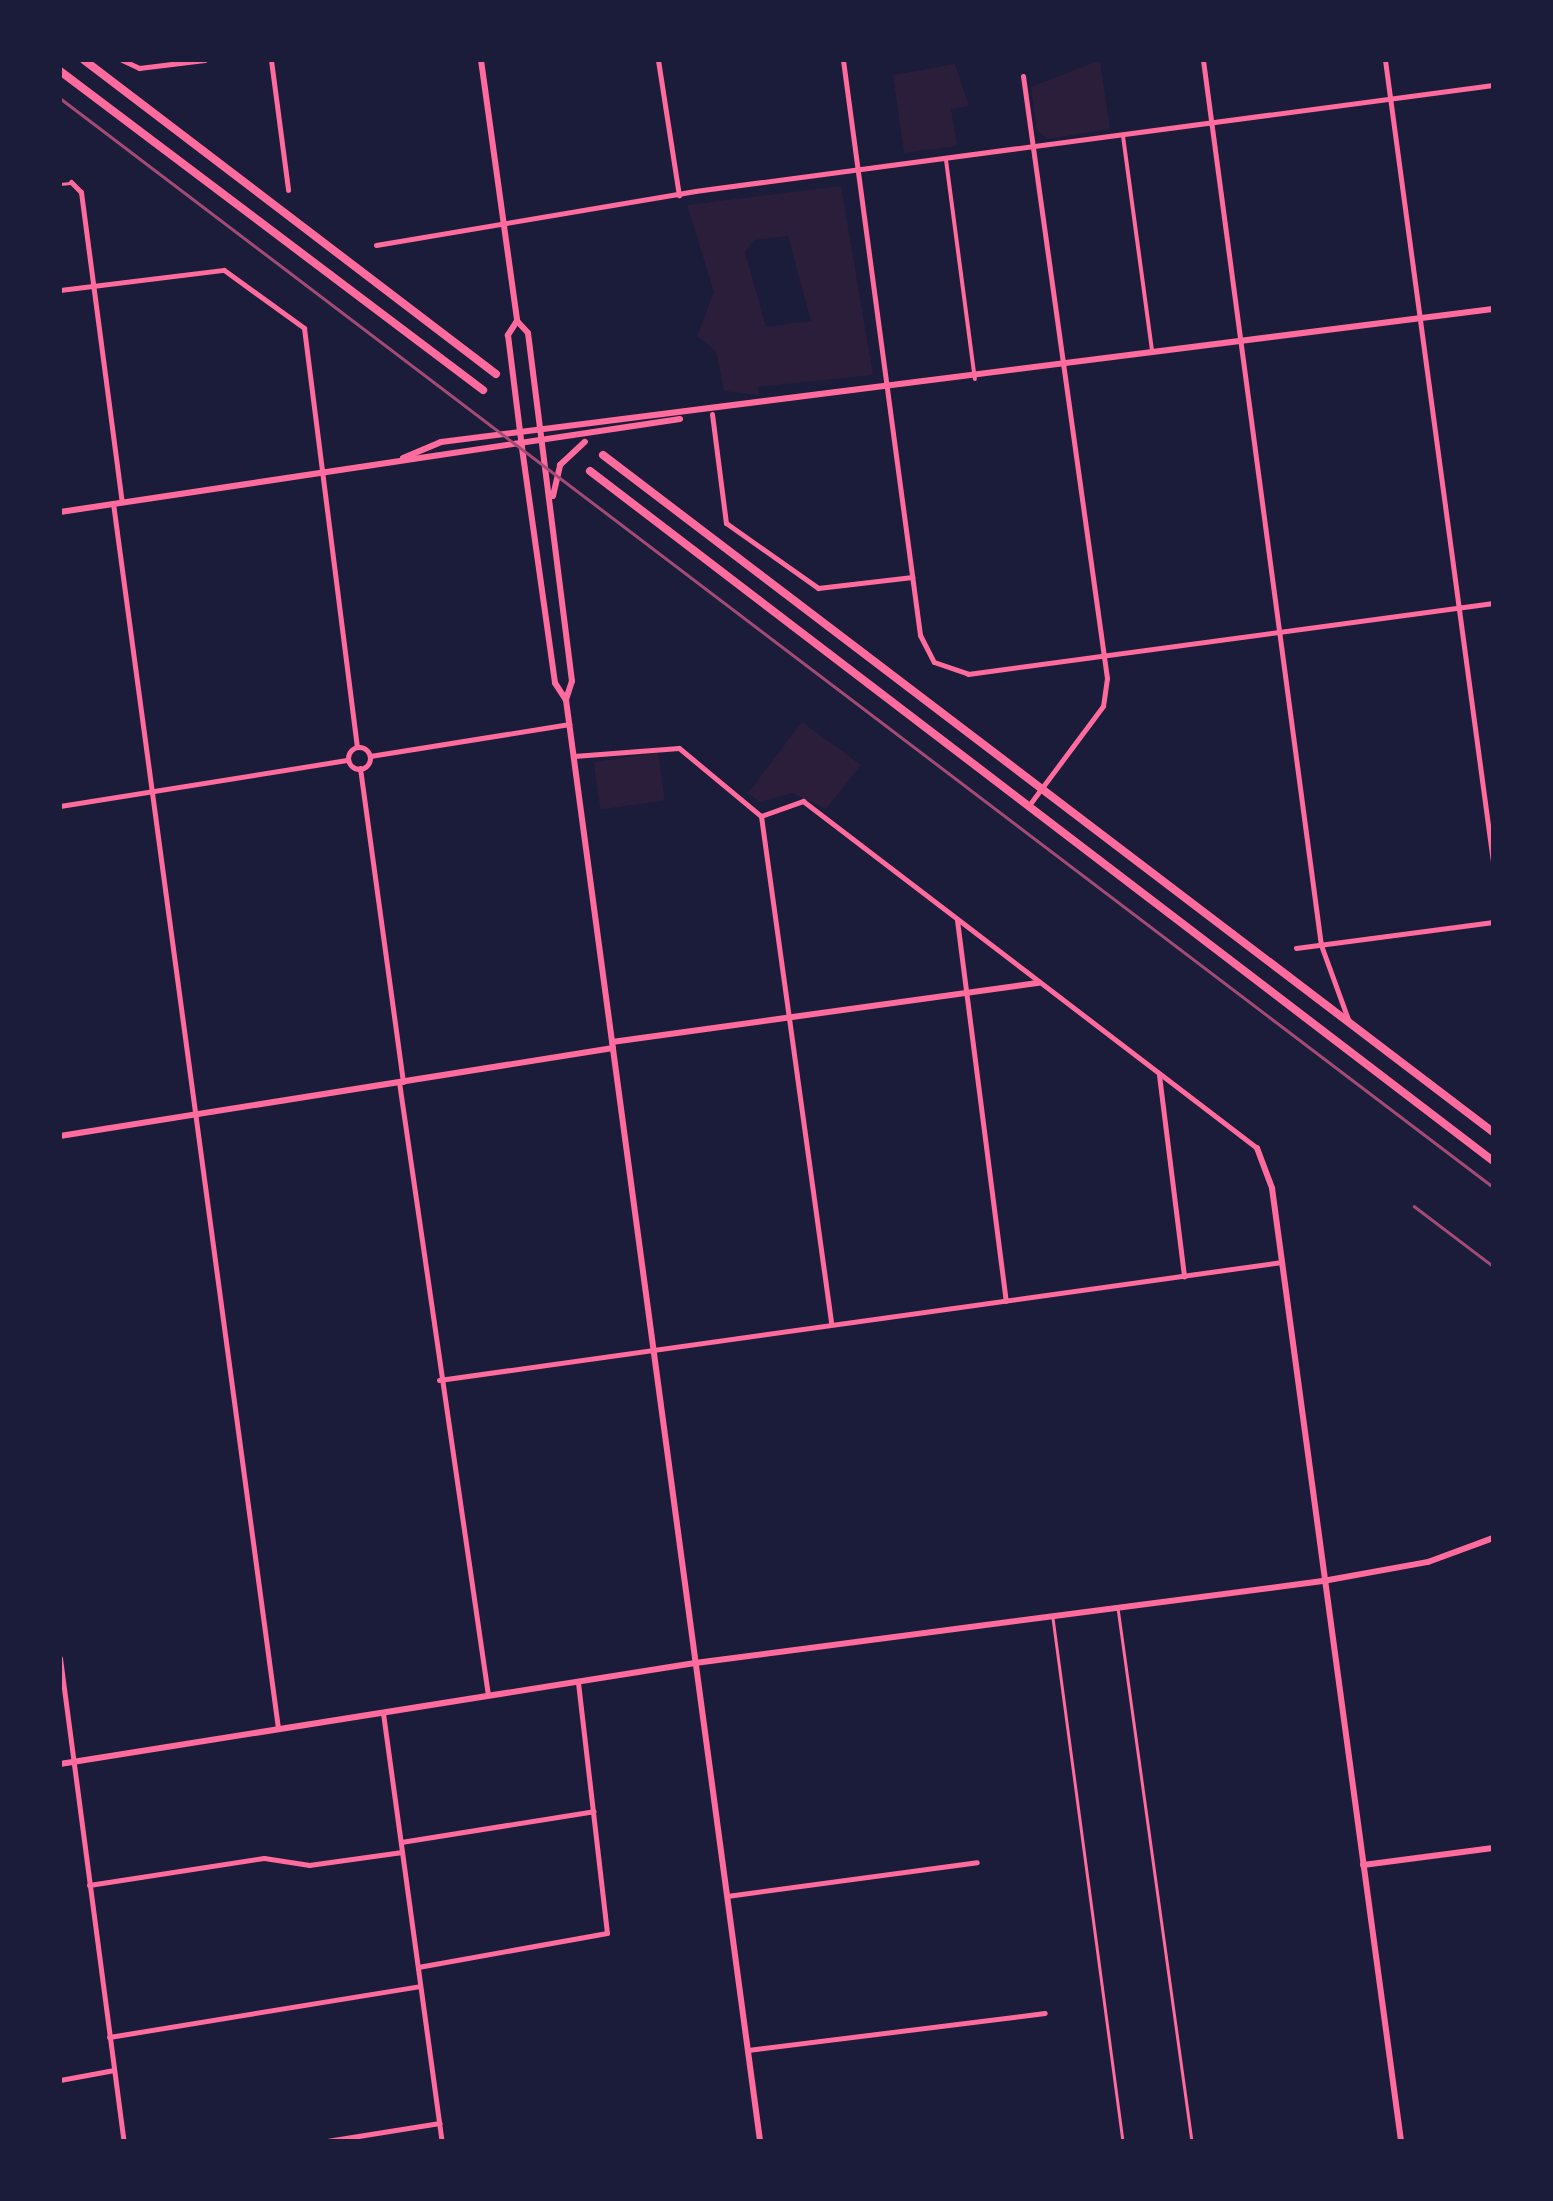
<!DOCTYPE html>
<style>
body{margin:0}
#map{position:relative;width:1553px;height:2201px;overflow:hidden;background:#1b1b3a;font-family:"Varela Round",sans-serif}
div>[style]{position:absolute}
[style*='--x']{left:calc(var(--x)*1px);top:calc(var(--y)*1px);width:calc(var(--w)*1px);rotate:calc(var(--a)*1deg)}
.green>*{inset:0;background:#2a1e3b;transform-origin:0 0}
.service>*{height:2.5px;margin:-1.25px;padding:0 1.25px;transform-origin:1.25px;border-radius:1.25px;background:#ff6b9d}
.pedestrian>*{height:4px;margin:-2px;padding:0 2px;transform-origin:2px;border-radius:2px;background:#ff6b9d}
.minor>*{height:5px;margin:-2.5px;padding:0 2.5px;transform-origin:2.5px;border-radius:2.5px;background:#ff6b9d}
.minor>.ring{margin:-2.5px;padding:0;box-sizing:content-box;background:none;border:5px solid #ff6b9d;border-radius:50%}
.tertiary>*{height:6px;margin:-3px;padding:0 3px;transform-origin:3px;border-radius:3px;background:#ff6b9d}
.secondary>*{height:6px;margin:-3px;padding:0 3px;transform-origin:3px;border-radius:3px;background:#ff6b9d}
.trunk>*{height:8px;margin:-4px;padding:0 4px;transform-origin:4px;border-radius:4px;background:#ff6b9d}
.rail>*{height:2.5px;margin:-1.25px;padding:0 1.25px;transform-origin:1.25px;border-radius:1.25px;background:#a44b75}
span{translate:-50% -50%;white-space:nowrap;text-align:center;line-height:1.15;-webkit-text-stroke:8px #1b1b3a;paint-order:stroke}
.frame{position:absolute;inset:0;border:62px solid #1b1b3a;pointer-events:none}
</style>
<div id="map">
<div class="green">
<div style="clip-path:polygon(1100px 60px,1110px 129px,1048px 139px,1037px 131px,1031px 87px)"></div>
<div style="clip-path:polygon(955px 64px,969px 106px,951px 109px,957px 146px,904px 153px,893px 75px)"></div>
<div style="clip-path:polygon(evenodd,841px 186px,873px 375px,758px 387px,759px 395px,724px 391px,716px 351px,697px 336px,714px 292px,687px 205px,841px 186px,788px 236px,811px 321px,766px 327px,745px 252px,754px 240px,788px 236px)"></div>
<div style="clip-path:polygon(802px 722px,861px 765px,826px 809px,793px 793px,760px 802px,748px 793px)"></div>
<div style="left:658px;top:753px;width:48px;height:65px;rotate:82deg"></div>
</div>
<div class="service">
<div style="--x:60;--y:184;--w:10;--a:-6"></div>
<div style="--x:1118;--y:1608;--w:538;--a:82.1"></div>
<div style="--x:1053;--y:1618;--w:528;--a:82.38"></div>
</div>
<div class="pedestrian">
<div style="--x:1123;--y:136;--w:216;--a:82.3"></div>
<div style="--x:946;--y:160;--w:221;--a:82.5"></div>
</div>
<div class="minor">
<div style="--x:122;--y:60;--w:19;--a:25"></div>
<div style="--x:139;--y:68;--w:66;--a:-6.9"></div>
<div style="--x:271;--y:60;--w:131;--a:82.5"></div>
<div style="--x:658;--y:60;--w:137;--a:81.2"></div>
<div style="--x:843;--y:60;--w:580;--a:82.37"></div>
<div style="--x:920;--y:635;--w:30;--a:63"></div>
<div style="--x:934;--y:662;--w:36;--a:19"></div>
<div style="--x:968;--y:674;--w:530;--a:-7.7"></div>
<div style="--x:1203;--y:60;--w:893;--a:82.41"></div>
<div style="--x:1321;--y:945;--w:79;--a:70"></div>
<div style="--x:1385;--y:60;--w:809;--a:82.33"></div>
<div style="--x:1023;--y:76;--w:608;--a:82.06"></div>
<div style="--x:1107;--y:678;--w:28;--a:98"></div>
<div style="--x:1103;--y:706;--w:122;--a:126.7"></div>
<div style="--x:71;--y:182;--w:14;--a:45"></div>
<div style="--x:81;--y:192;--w:313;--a:82.5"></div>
<div style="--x:376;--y:245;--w:324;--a:-9.6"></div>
<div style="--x:695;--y:191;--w:805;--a:-7.57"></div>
<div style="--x:60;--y:290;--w:165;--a:-7"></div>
<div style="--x:224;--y:270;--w:99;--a:35.9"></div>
<div style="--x:304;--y:328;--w:422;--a:82.8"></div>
<div style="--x:712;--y:414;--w:110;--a:82.7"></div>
<div style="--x:726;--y:523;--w:113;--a:35.2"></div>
<div style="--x:818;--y:588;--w:95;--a:-6.7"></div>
<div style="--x:113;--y:503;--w:1237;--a:82.33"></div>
<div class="ring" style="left:348px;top:747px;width:17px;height:17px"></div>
<div style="--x:370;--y:756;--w:202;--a:-9.1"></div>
<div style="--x:574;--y:756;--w:105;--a:-4.4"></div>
<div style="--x:679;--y:748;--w:107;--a:39.7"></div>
<div style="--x:761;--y:816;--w:511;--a:82.12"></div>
<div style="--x:360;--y:768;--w:317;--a:82.2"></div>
<div style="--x:60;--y:806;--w:292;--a:-9.1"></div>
<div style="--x:761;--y:816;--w:45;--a:-19.7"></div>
<div style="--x:803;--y:801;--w:571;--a:37.39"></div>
<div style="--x:957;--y:920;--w:384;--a:82.7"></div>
<div style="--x:1296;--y:948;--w:199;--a:-7.5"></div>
<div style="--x:1159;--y:1075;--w:203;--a:82.9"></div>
<div style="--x:399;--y:1082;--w:619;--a:81.74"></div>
<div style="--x:439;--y:1380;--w:851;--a:-7.97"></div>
<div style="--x:60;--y:1658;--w:487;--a:82.5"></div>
<div style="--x:383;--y:1713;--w:432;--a:82.2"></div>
<div style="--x:401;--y:1842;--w:195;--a:-9.1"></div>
<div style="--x:89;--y:1885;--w:177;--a:-8.8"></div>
<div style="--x:264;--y:1858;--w:46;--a:8.8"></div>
<div style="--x:309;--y:1865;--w:94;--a:-8"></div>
<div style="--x:727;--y:1896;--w:252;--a:-7.7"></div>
<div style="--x:418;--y:1967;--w:192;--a:-10.2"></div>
<div style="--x:607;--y:1933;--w:253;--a:-96.6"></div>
<div style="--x:109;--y:2037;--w:315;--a:-9.3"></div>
<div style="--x:748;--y:2050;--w:299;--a:-7.1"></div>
<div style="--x:60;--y:2080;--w:55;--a:-10.5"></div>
<div style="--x:327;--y:2141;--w:114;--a:-9.1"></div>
</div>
<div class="tertiary">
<div style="--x:612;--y:1042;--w:431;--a:-7.9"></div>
<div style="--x:60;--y:1136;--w:560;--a:-9.04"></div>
<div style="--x:1257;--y:1148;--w:43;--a:69.4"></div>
<div style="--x:1272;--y:1188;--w:962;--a:82.29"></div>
<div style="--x:60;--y:1764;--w:643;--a:-9.04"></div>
<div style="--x:695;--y:1663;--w:633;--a:-7.44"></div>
<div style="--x:1323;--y:1581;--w:107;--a:-10.3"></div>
<div style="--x:1428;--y:1562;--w:69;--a:-20.3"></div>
<div style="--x:1363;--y:1865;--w:131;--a:-7.5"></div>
</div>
<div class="secondary">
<div style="--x:481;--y:60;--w:263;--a:82.1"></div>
<div style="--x:517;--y:321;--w:16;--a:47"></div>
<div style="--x:528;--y:333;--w:351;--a:82.8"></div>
<div style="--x:572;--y:681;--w:20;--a:108"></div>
<div style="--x:566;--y:700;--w:1454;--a:82.33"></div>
<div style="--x:517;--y:321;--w:17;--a:123"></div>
<div style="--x:508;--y:335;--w:114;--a:82.9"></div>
<div style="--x:522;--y:448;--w:237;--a:82"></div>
<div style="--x:555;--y:683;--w:20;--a:57"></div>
<div style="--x:403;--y:458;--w:41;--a:-22.8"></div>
<div style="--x:441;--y:442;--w:1060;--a:-7.21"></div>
<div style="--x:553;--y:496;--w:32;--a:-77"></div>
<div style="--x:560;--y:465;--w:34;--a:-43"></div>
<div style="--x:60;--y:512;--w:627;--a:-8.53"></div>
</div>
<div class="trunk">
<div style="--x:84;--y:60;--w:518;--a:37.31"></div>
<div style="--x:60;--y:71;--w:530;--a:37.02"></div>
<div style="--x:603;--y:455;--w:1118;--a:37.26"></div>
<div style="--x:590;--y:471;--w:1136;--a:37.38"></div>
</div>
<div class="rail">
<div style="--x:60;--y:98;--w:1800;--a:37.23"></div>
<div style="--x:1414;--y:1206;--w:99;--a:37.2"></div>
</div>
<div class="frame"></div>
</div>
